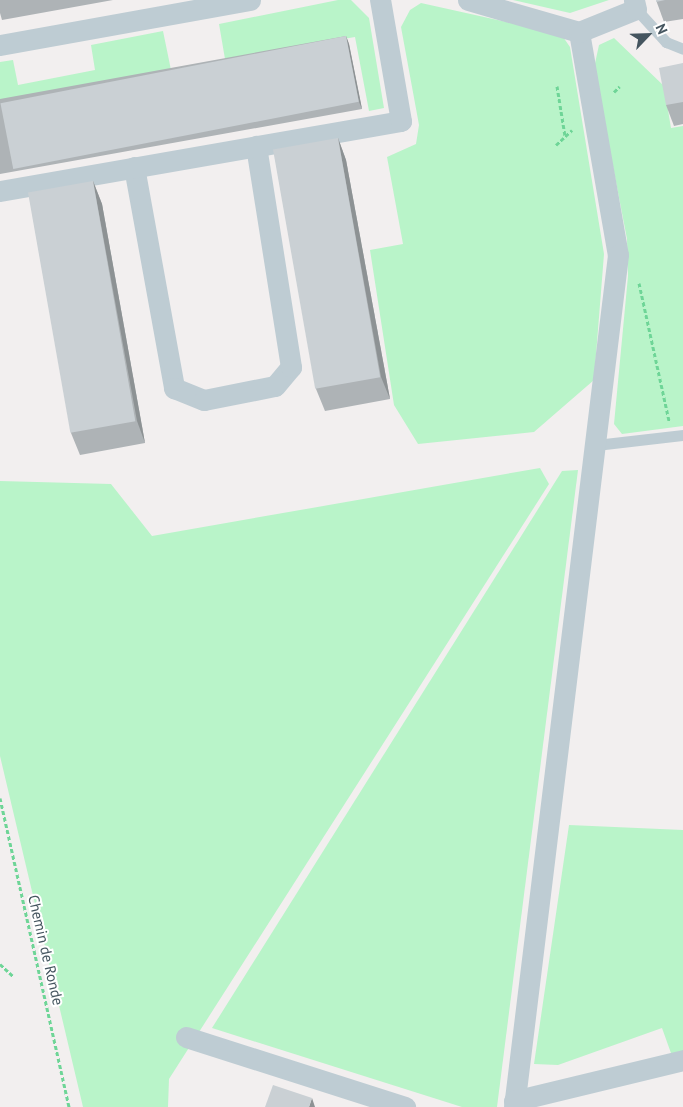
<!DOCTYPE html>
<style>
body{margin:0}
#map{position:relative;width:683px;height:1107px;overflow:hidden;background:#f2efef;font-family:"PT Sans",sans-serif}
div>[style]{position:absolute}
[style*='--x']{left:calc(var(--x)*1px);top:calc(var(--y)*1px);width:calc(var(--w)*1px);rotate:calc(var(--a)*1deg)}
.green>*{inset:0;background:#b9f4c9}
.path>*{height:3px;margin-top:-1.5px;transform-origin:0;background:repeating-linear-gradient(90deg,#6ed597 0 4px,transparent 0 6.5px)}
.lane>*{height:11px;margin:-5.5px;padding:0 5.5px;transform-origin:5.5px;border-radius:5.5px;background:#beccd3}
.street>*{height:21px;margin:-10.5px;padding:0 10.5px;transform-origin:10.5px;border-radius:10.5px;background:#beccd3}
.wall>*{inset:0;background:#aeb3b6}
.shaded-wall>*{inset:0;background:#8d9294}
.building>*{inset:0;background:#cad0d4;transform-origin:0 0}
span{translate:-50% -50%;white-space:nowrap;text-align:center;line-height:1.15;-webkit-text-stroke:4px #fff;paint-order:stroke}
.street-label{font-size:15px;color:#45555f}
.north{position:absolute;left:623px;top:10px;width:50px;height:50px;-webkit-text-stroke:4px #fff;paint-order:stroke;rotate:66deg;font-size:14px;font-weight:700;line-height:20px;text-align:center;color:#45555f}
.north::after{content:'';display:block;margin:auto;width:18px;height:22px;background:#45555f;clip-path:polygon(50% 0,100% 100%,50% 72%,0 100%)}
</style>
<div id="map">
<div class="green">
<div style="clip-path:polygon(338px 0,351px 0,369px 18px,384px 108px,369px 111px,355px 37px,225px 59px,219px 24px)"></div>
<div style="clip-path:polygon(513px 0,609px 0,570px 13px)"></div>
<div style="clip-path:polygon(421px 3px,561px 34px,570px 47px,604px 254px,594px 380px,534px 432px,418px 444px,394px 405px,370px 250px,403px 244px,387px 157px,416px 144px,419px 125px,401px 27px,410px 10px)"></div>
<div style="clip-path:polygon(163px 31px,171px 70px,0 103px,0 62px,13px 60px,18px 85px,95px 70px,91px 45px)"></div>
<div style="clip-path:polygon(614px 38px,664px 86px,671px 128px,683px 126px,683px 426px,622px 434px,614px 424px,628px 276px,627px 239px,594px 68px,599px 45px)"></div>
<div style="clip-path:polygon(540px 468px,549px 484px,169px 1079px,168px 1107px,83px 1107px,0 756px,0 481px,111px 484px,152px 536px)"></div>
<div style="clip-path:polygon(578px 470px,497px 1107px,462px 1107px,212px 1028px,562px 471px)"></div>
<div style="clip-path:polygon(569px 825px,683px 830px,683px 1052px,672px 1056px,662px 1028px,558px 1065px,534px 1064px)"></div>
</div>
<div class="path">
<div style="--x:557;--y:86;--w:51;--a:80.9"></div>
<div style="--x:614;--y:92;--w:8;--a:-45"></div>
<div style="--x:556;--y:145;--w:22;--a:-43"></div>
<div style="--x:639;--y:283;--w:141;--a:77.7"></div>
<div style="--x:0;--y:798;--w:317;--a:77.4"></div>
<div style="--x:0;--y:964;--w:19;--a:43"></div>
</div>
<div class="lane">
<div style="--x:636;--y:9;--w:45;--a:47.7"></div>
<div style="--x:666;--y:42;--w:18;--a:22"></div>
<div style="--x:596;--y:445;--w:88;--a:-6.6"></div>
</div>
<div class="street">
<div style="--x:468;--y:0;--w:116;--a:16.1"></div>
<div style="--x:579;--y:32;--w:226;--a:80.1"></div>
<div style="--x:618;--y:255;--w:858;--a:96.96"></div>
<div style="--x:579;--y:32;--w:61;--a:-22"></div>
<div style="--x:636;--y:9;--w:9;--a:-103"></div>
<div style="--x:0;--y:45;--w:254;--a:-10.2"></div>
<div style="--x:134;--y:167;--w:225;--a:79.7"></div>
<div style="--x:174;--y:388;--w:32;--a:22"></div>
<div style="--x:204;--y:400;--w:72;--a:-11.2"></div>
<div style="--x:275;--y:386;--w:25;--a:-50"></div>
<div style="--x:291;--y:367;--w:224;--a:-99"></div>
<div style="--x:0;--y:191;--w:407;--a:-9.9"></div>
<div style="--x:401;--y:121;--w:123;--a:-99.8"></div>
<div style="--x:186;--y:1037;--w:230;--a:17.7"></div>
<div style="--x:514;--y:1101;--w:174;--a:-13.6"></div>
</div>
<div class="wall">
<div style="clip-path:polygon(0 0,113px 0,2px 20px,0 13px)"></div>
<div style="clip-path:polygon(656px 0,683px 0,683px 19px,664px 22px)"></div>
<div style="clip-path:polygon(346px 36px,349px 44px,362px 109px,0 174px,0 99px)"></div>
<div style="clip-path:polygon(683px 63px,683px 124px,674px 126px,666px 105px)"></div>
<div style="clip-path:polygon(338px 138px,346px 160px,390px 399px,325px 411px,316px 389px)"></div>
<div style="clip-path:polygon(93px 181px,102px 204px,145px 443px,80px 455px,71px 433px)"></div>
</div>
<div class="shaded-wall">
<div style="clip-path:polygon(346px 36px,349px 44px,362px 109px,359px 102px)"></div>
<div style="clip-path:polygon(338px 138px,346px 160px,390px 399px,381px 377px)"></div>
<div style="clip-path:polygon(93px 181px,102px 204px,145px 443px,137px 421px)"></div>
<div style="clip-path:polygon(312px 1098px,315px 1107px,309px 1107px)"></div>
</div>
<div class="building">
<div style="clip-path:polygon(656px 0,665px 0,656px 2px)"></div>
<div style="left:346px;top:36px;width:67px;height:352px;rotate:79deg"></div>
<div style="clip-path:polygon(683px 63px,683px 102px,666px 105px,659px 68px)"></div>
<div style="left:338px;top:138px;width:243px;height:66px;rotate:80deg"></div>
<div style="left:93px;top:181px;width:244px;height:66px;rotate:80deg"></div>
<div style="clip-path:polygon(273px 1085px,312px 1098px,309px 1107px,265px 1107px)"></div>
</div>
<div class="street-label">
<span style="left:46px;top:950px;rotate:77deg">Chemin de Ronde</span>
</div>
<div class="north">N</div>
</div>
